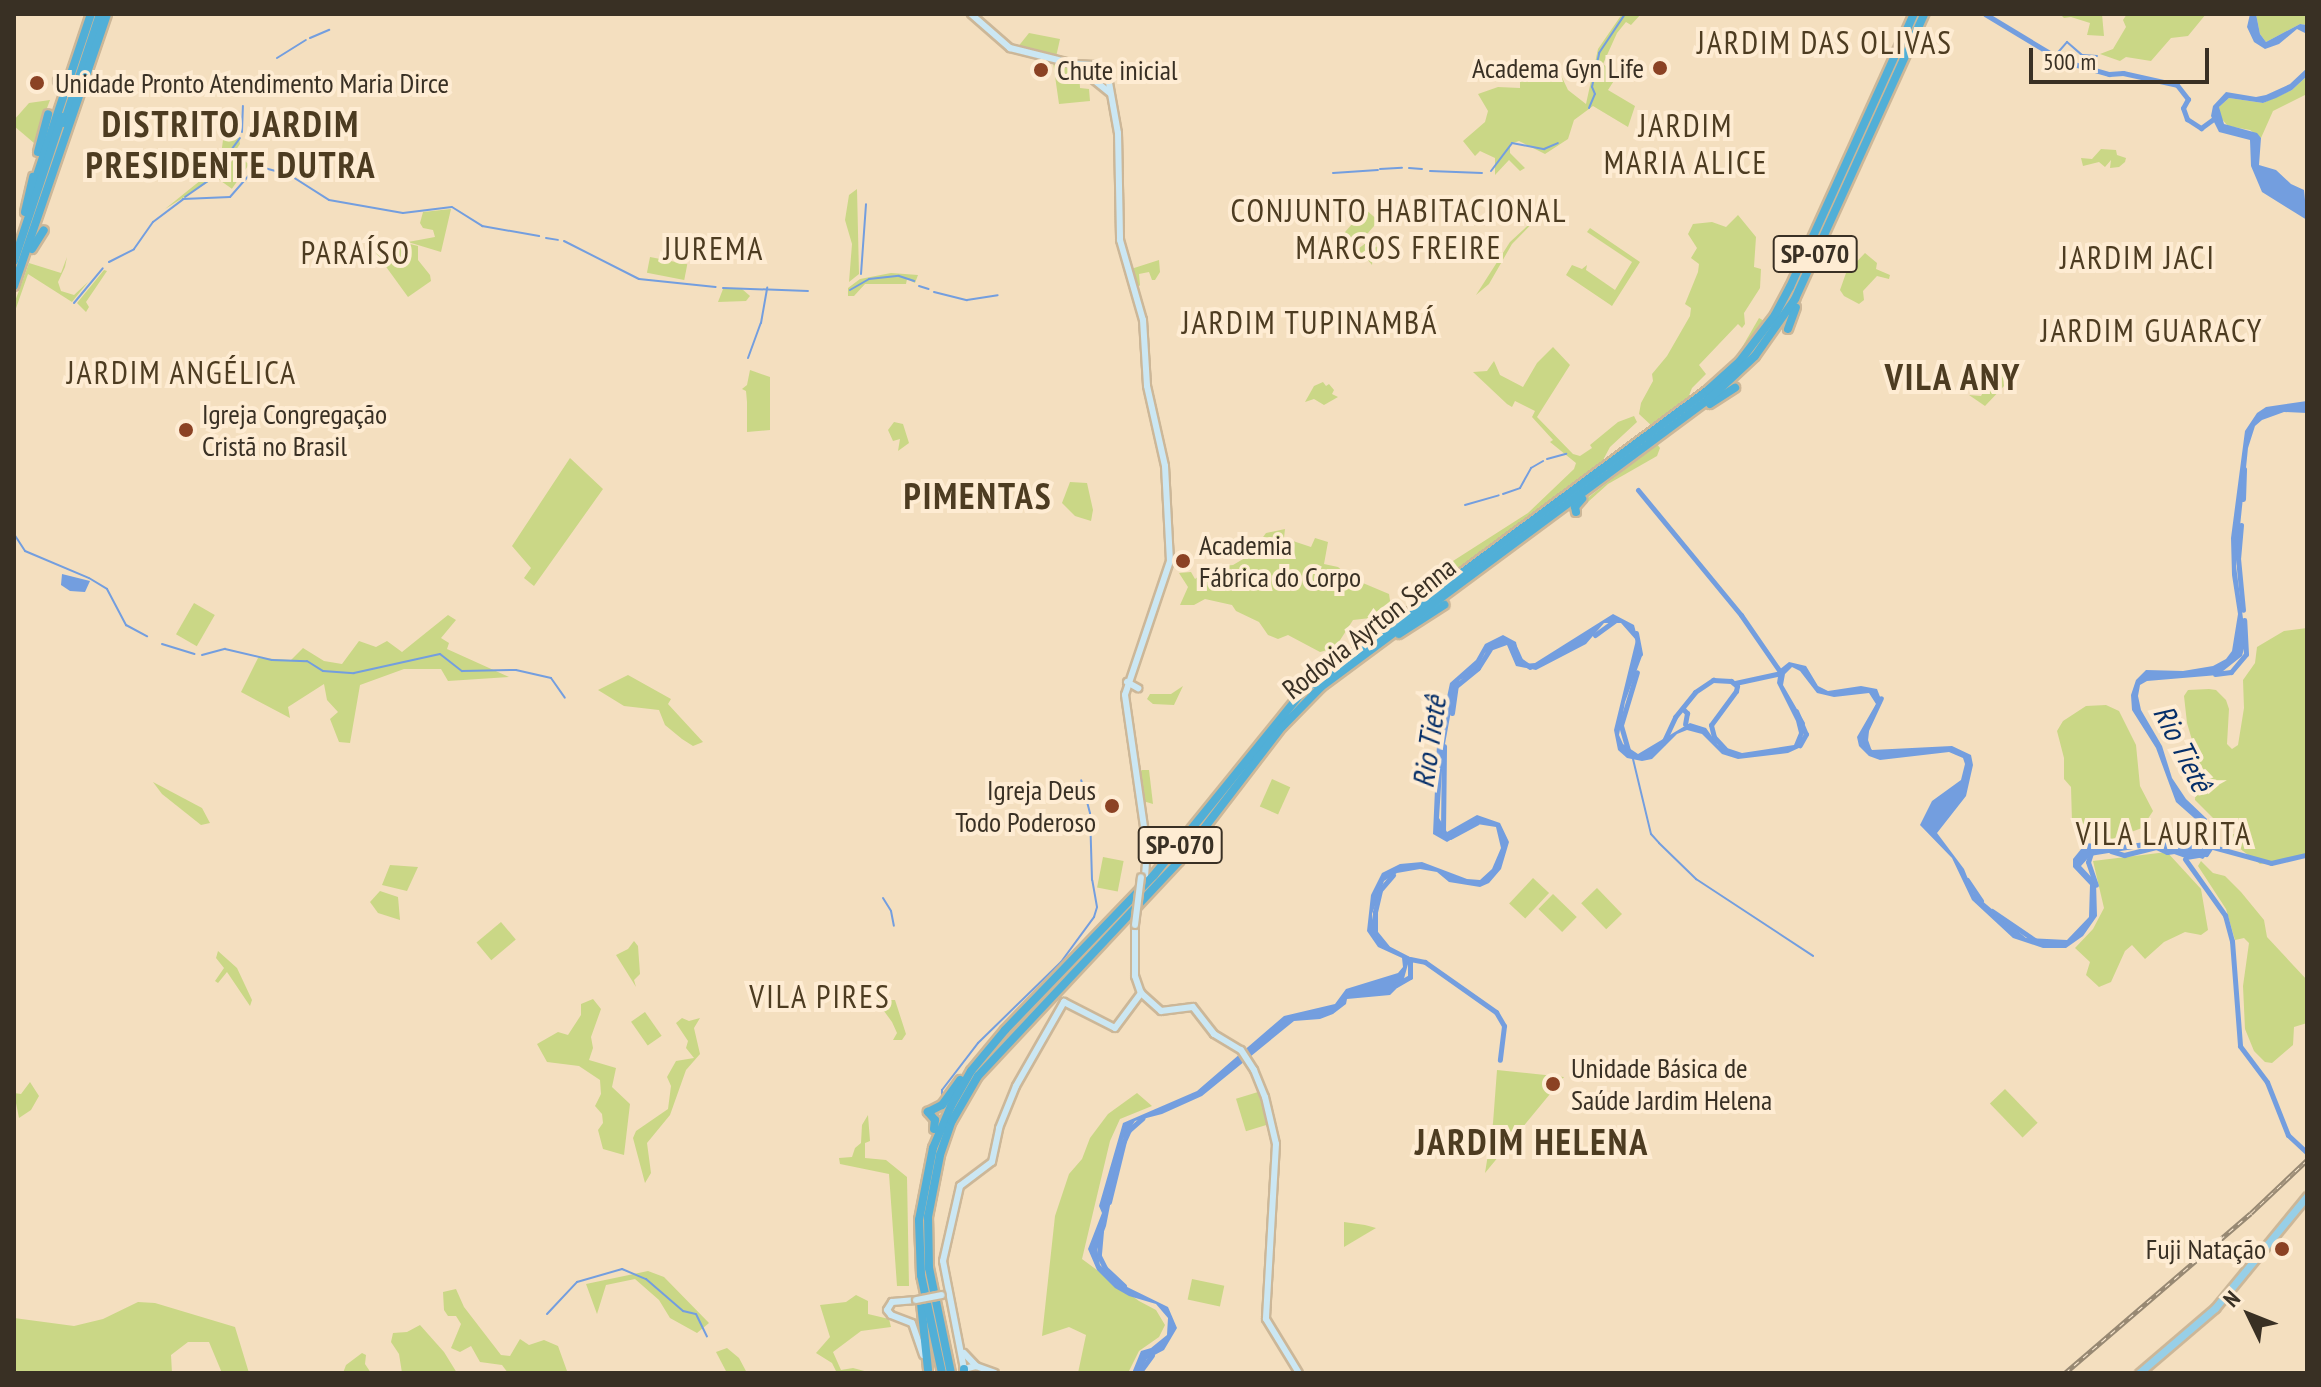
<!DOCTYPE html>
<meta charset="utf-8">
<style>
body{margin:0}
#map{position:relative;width:2321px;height:1387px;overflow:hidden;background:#f4dfbf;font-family:"PT Sans Narrow",sans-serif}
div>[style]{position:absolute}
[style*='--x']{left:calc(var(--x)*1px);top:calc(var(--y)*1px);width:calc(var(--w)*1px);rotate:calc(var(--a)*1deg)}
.green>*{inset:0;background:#cad786;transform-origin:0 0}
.water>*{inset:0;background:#739edf}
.stream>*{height:2px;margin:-1px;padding:0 1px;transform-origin:1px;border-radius:1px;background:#739edf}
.river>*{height:5px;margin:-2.5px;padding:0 2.5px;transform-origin:2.5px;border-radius:2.5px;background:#739edf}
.roads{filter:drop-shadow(2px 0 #ccb798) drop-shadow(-2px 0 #ccb798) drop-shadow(0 2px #ccb798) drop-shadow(0 -2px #ccb798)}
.secondary>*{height:6px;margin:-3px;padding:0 3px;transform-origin:3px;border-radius:3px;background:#cbe7f3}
.primary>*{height:7px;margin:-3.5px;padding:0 3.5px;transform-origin:3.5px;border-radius:3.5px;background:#97cfe7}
.highway>*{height:8px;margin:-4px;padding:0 4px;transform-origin:4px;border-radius:4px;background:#51afd7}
.rail>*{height:5px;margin-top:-2.5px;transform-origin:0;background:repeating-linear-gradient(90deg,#feecd3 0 6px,#988973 0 12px);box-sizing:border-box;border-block:2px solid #988973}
.bridges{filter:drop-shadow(2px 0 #ccb798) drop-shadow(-2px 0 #ccb798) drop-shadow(0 2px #ccb798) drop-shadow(0 -2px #ccb798)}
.secondary-bridge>*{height:6px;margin:-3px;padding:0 3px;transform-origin:3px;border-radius:3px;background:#cbe7f3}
.dots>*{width:22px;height:22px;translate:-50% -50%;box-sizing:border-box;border:4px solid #feecd3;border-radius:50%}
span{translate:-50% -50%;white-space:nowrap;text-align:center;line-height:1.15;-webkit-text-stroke:8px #feecd3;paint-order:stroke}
.shield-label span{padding:2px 6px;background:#feecd3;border:2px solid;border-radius:6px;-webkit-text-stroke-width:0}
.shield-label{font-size:26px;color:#393024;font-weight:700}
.poi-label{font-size:28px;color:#393024}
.right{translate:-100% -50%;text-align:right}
.left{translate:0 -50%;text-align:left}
.street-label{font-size:28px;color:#393024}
.water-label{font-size:30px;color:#062f69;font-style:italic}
.quarter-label{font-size:32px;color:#4d3c21;letter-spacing:2px}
.district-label{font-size:36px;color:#4d3c21;font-weight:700;letter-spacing:2px}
.frame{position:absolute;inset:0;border:16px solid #393024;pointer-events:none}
.north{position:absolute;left:2209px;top:1275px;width:80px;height:80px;-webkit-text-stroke:6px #feecd3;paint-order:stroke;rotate:313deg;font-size:22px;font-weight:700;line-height:32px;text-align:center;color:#393024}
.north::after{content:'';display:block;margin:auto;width:28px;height:36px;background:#393024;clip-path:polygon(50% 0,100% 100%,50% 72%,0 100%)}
.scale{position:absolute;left:2029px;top:48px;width:180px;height:36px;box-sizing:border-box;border:4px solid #393024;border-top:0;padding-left:10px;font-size:24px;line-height:28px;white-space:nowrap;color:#393024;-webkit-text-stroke:6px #feecd3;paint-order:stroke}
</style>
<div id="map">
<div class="green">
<div style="clip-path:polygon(1622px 14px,1641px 14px,1631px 25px,1626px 22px,1617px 33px,1603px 64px,1617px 76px,1608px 90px,1635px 106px,1628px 127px,1593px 106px,1574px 120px,1568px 139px,1545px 154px,1519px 141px,1510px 144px,1510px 153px,1525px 168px,1520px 171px,1509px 160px,1495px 175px,1495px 158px,1480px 151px,1475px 156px,1463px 141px,1485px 122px,1488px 111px,1478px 94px,1498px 87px,1520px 88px,1520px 66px,1557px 67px,1568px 90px,1586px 104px,1598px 49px)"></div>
<div style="clip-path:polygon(2060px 14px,2102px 14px,2104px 36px,2087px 35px,2090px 23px,2071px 17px,2064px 18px)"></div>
<div style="clip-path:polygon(2127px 14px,2199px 15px,2206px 14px,2188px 36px,2171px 38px,2151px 61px,2126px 57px,2120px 61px,2100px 54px,2113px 49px,2126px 27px,2123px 20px)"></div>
<div style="clip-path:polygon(2256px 14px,2307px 14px,2307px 25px,2300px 24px,2266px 42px,2260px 34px)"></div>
<div style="clip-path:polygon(1029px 33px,1060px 39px,1056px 57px,1017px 48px)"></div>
<div style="clip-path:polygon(1053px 62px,1079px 71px,1080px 88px,1089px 89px,1090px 101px,1059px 104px)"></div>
<div style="clip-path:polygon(2307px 76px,2307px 94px,2273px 111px,2261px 138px,2250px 130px,2228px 126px,2220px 117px,2219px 107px,2229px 98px,2263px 103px,2292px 90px)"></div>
<div style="clip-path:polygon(50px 100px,34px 143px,14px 126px,14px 120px,29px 103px)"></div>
<div style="clip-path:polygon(239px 138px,240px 144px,218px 176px,165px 209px,201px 180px,221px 155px,223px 140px)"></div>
<div style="clip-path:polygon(2101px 149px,2116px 150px,2117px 155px,2126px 158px,2125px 162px,2119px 167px,2110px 168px,2111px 160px,2105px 167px,2099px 162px,2083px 166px,2081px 158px,2092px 159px)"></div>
<div style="left:236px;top:155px;width:16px;height:30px;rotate:35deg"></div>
<div style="clip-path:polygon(857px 189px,859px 274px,849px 282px,852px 244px,845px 220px,849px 195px)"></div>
<div style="clip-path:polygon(1551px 204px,1512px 244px,1489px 284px,1476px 295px,1510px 242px)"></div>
<div style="clip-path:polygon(451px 209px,441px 252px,408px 242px,435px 237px,433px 230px,423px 228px,420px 223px,423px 212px)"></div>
<div style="left:1365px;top:209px;width:18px;height:31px;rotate:41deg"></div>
<div style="clip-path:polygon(1738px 215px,1756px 237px,1754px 267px,1761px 269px,1760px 288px,1744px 313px,1745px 324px,1742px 328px,1738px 324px,1699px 365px,1706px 374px,1692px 388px,1686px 403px,1653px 427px,1639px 414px,1641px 403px,1653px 381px,1652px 374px,1667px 356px,1690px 316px,1691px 308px,1685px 304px,1698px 272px,1699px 264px,1691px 258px,1697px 248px,1688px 234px,1693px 224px,1712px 222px,1726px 227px)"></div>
<div style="clip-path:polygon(1590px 228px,1640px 262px,1612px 306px,1566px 275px,1572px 265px,1582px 269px,1587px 265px,1586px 270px,1615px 290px,1632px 262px,1587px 232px)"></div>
<div style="clip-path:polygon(1375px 236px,1379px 240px,1372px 249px,1384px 243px,1387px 250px,1373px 254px,1372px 265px,1367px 259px,1360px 261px,1364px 255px,1358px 253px,1358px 249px)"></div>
<div style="clip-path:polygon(406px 243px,418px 246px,418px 260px,430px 275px,431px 281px,408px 297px,371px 246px)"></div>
<div style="clip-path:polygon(1865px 253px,1877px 263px,1876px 269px,1890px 275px,1889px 279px,1877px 276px,1863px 291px,1864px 300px,1859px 304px,1844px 296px,1840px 290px,1846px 273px)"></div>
<div style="clip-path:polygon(67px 257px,65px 267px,58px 282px,61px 291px,74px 295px,88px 282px,72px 302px,28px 274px,14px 314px,14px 304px,29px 263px,61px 273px)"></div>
<div style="left:650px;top:257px;width:38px;height:16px;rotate:11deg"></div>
<div style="clip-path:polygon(1159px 260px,1160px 272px,1155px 280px,1152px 280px,1149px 272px,1139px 274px,1140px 285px,1136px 290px,1131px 269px)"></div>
<div style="clip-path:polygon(104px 270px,107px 271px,86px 302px,89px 307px,86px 312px,77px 303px)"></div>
<div style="clip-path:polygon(891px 273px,918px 275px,915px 283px,907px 279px,906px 284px,865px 284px,854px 296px,848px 296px,848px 288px,860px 279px)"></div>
<div style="clip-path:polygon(723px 289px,742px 289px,750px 296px,746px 301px,718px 302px)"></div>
<div style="left:1759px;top:318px;width:8px;height:64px;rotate:30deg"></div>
<div style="clip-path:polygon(1553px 347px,1570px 365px,1537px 417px,1573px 454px,1580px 456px,1592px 448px,1590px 445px,1618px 422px,1634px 416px,1637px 422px,1610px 447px,1602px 462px,1447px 577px,1442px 568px,1528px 513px,1574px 469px,1576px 463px,1550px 442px,1553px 440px,1532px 417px,1535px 411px,1515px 401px,1512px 407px,1507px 404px,1473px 372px,1487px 371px,1494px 361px,1500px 375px,1523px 387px,1537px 363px)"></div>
<div style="clip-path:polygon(750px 370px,770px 377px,770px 430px,747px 432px,747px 402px,746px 391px,742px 389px,747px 385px)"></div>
<div style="clip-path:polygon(2004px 373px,2009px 381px,2006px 384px,2003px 377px,2004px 386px,1985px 406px,1969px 395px,1981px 396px,1989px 382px)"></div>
<div style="clip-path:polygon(1323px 382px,1326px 386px,1329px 384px,1334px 390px,1332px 394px,1338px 397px,1324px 405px,1314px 399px,1305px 402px,1314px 386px)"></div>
<div style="clip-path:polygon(894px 422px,903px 424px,909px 443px,898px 451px,900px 439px,893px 441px,888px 430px)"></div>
<div style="clip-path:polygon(1657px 444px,1660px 448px,1657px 456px,1608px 484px,1579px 510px,1576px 507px)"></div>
<div style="clip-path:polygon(570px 458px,603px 489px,534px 586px,524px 578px,531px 568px,512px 546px)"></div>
<div style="clip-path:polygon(1070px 482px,1087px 483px,1093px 510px,1091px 521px,1075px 516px,1062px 503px)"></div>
<div style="clip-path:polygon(1285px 529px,1284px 538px,1311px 547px,1315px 538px,1328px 542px,1324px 564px,1338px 567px,1351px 578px,1389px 594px,1391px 607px,1379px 617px,1353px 620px,1335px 648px,1320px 652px,1288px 635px,1278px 639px,1268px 635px,1259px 622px,1236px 611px,1232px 605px,1205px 599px,1194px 605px,1180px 605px,1188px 587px,1179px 573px,1191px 572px,1195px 579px,1211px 567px,1233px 565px,1250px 555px,1266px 533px)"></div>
<div style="left:194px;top:603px;width:24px;height:36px;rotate:30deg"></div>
<div style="clip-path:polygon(448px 615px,456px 620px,441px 638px,449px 643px,447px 649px,509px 677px,448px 681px,441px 669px,404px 669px,360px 685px,350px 743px,339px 742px,330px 719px,338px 712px,327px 700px,324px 684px,288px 707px,290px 718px,241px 692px,258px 658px,291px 660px,303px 648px,324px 661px,342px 664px,359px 641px,376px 647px,387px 641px,402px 652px)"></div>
<div style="clip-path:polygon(2307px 628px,2307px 855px,2260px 864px,2226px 838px,2238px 832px,2235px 826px,2215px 820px,2195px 800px,2197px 757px,2187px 723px,2184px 696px,2188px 690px,2209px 689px,2216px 690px,2226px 700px,2229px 709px,2227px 744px,2232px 749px,2238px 745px,2244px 708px,2243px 680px,2255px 663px,2257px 647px,2284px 631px)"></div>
<div style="clip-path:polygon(628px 675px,671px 699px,668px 704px,703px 742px,693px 746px,682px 739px,665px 725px,659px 710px,624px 706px,598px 690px)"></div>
<div style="clip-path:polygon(1183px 686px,1174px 705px,1153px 704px,1147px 699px,1150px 694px,1171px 694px)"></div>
<div style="clip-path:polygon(2106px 705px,2119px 711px,2136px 745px,2140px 786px,2153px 811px,2142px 828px,2112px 839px,2079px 830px,2072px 822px,2071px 787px,2064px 779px,2064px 758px,2057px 731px,2063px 721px,2086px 706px)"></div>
<div style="clip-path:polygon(1142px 770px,1149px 770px,1153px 804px,1143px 801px,1137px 774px)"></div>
<div style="left:1272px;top:779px;width:20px;height:30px;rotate:24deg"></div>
<div style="clip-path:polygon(153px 782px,202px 808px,210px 823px,201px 825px,162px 794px)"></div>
<div style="clip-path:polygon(2167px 852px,2201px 889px,2208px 930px,2201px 935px,2185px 932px,2164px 942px,2145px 959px,2132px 945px,2125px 951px,2111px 982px,2099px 987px,2086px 975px,2090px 962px,2075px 948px,2093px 929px,2104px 908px,2093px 861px)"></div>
<div style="left:1103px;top:857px;width:21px;height:31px;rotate:11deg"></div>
<div style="clip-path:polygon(2201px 861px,2213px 873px,2225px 876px,2241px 892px,2264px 920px,2267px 937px,2307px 980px,2307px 1023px,2294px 1027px,2293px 1045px,2272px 1063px,2265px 1062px,2254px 1051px,2245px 1029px,2243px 986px,2249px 943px,2244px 938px,2235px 940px,2226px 909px,2198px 866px)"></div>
<div style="clip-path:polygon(390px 865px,418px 867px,407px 891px,382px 885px)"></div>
<div style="left:1533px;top:878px;width:22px;height:35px;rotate:43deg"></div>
<div style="left:1597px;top:888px;width:36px;height:22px;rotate:46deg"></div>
<div style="clip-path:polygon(380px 891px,398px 897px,400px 920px,378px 913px,370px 902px)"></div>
<div style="left:1553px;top:894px;width:33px;height:21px;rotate:44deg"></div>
<div style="left:501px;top:922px;width:23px;height:32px;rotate:50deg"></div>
<div style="clip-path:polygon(634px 941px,638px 946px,640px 974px,634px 980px,636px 987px,616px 955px,628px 949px)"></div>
<div style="clip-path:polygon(218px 951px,237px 968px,252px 1000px,250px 1006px,227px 972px,218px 983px,215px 981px,224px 968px,216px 958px)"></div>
<div style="clip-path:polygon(593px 999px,601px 1009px,591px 1037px,593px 1048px,589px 1060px,616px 1068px,612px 1087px,630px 1104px,624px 1155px,603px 1149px,598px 1130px,603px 1123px,602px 1114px,595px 1106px,601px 1094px,600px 1080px,579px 1066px,547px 1062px,537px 1044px,558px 1032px,568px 1035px,581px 1015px,581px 1004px)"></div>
<div style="clip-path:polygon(876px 1000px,895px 1000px,906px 1034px,902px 1040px,893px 1040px,897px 1033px,892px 1022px)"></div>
<div style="left:645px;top:1012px;width:29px;height:17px;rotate:55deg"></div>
<div style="clip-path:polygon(682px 1018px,689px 1021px,700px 1018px,694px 1028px,700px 1054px,686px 1070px,670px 1115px,647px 1143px,651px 1173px,645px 1183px,633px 1138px,636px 1131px,668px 1109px,671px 1086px,667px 1077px,676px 1061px,694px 1058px,686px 1048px,688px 1041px,676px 1023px)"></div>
<div style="clip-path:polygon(1497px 1070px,1564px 1077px,1485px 1173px,1493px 1123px)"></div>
<div style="clip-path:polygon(30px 1082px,39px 1096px,31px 1110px,19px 1118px,14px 1093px,21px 1094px)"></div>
<div style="left:2005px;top:1089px;width:47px;height:21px;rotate:46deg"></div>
<div style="left:1258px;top:1092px;width:34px;height:23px;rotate:73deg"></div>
<div style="clip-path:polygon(1137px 1093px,1152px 1106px,1120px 1119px,1110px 1141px,1082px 1259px,1139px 1301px,1156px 1310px,1165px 1325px,1159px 1337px,1139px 1351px,1128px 1373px,1078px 1373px,1086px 1335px,1069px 1327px,1042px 1336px,1055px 1216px,1069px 1174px,1082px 1159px,1090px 1138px,1108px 1114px)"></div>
<div style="clip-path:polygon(868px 1115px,870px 1141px,865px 1143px,865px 1158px,886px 1160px,907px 1177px,909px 1286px,897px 1286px,889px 1174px,840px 1164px,839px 1158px,852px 1157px,855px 1148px,861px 1143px,862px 1125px)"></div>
<div style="clip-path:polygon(1344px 1222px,1365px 1225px,1376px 1228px,1344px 1247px)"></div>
<div style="clip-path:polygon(648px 1271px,664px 1277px,709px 1323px,697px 1333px,670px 1318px,659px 1300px,635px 1279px,606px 1285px,597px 1314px,586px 1284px)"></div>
<div style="left:1192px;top:1279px;width:33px;height:21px;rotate:12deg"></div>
<div style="clip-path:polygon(456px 1289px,464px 1307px,501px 1355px,510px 1356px,520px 1339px,529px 1345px,544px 1340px,558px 1346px,567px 1371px,508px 1373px,502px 1365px,480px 1362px,471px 1346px,460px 1352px,451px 1348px,461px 1324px,456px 1316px,448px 1316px,444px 1310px,443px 1292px)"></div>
<div style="clip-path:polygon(856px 1295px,868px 1301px,868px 1314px,889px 1319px,891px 1327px,861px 1331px,833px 1352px,841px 1370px,853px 1368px,872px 1373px,837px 1373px,832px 1363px,816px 1353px,830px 1337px,820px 1305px,846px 1302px)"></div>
<div style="clip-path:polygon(138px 1302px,155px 1303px,235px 1327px,249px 1373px,222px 1373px,209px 1342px,188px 1342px,171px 1355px,172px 1373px,14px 1373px,14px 1318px,74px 1326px,103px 1319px)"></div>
<div style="clip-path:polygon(420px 1325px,444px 1352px,457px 1373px,402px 1373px,399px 1354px,391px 1342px,393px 1333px,407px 1332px)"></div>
<div style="clip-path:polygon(727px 1348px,739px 1358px,747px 1373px,727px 1373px,716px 1352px)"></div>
<div style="clip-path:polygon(362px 1353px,366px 1355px,365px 1364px,371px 1373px,343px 1373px,346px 1365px)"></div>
</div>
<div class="water">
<div style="clip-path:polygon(2250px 14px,2256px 14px,2260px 34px,2266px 42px,2300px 24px,2307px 25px,2307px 34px,2297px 29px,2279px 44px,2265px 49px,2254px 42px,2247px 27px)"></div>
<div style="clip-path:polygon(2307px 68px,2307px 76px,2292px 90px,2276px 98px,2263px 103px,2229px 98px,2219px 107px,2224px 124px,2257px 133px,2261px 138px,2259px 165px,2276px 170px,2291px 184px,2304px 190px,2307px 220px,2262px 192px,2251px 166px,2250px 140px,2219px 132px,2211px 116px,2213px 106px,2226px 92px,2256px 97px,2266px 95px,2290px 84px)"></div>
<div style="clip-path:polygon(2307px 401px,2307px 413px,2284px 412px,2262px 420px,2255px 426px,2248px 448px,2236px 566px,2246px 641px,2242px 656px,2218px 675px,2147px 681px,2140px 685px,2138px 696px,2141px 710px,2162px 746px,2172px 778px,2186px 799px,2207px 819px,2208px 853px,2203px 859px,2194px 856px,2188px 859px,2152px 846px,2090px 856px,2081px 866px,2096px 882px,2097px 916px,2083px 936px,2066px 948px,2043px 948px,2013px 938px,1972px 900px,1952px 858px,1920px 825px,1932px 801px,1961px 780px,1965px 764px,1963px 758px,1949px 752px,1880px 760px,1869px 756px,1859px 746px,1857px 737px,1876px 704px,1869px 693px,1834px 697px,1817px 693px,1800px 671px,1792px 667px,1785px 674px,1783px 685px,1805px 723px,1801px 747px,1788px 753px,1738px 759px,1722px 754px,1702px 734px,1687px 730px,1677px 734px,1652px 759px,1642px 761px,1627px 758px,1618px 750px,1614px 730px,1636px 640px,1621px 623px,1604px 623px,1586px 644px,1536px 670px,1516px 666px,1507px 645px,1485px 653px,1475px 673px,1460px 680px,1455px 689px,1443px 755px,1439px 818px,1447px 832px,1477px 815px,1500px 823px,1509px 842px,1501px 869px,1489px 883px,1480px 887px,1449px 882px,1437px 872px,1420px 869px,1397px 873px,1384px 881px,1372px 914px,1375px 932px,1381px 942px,1410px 957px,1403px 982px,1390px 995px,1347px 999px,1346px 1004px,1333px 1014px,1320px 1019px,1294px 1021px,1202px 1096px,1162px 1114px,1135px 1121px,1123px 1139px,1106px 1226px,1097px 1250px,1100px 1265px,1121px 1284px,1168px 1307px,1177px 1328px,1164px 1350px,1147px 1359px,1139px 1373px,1132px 1373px,1141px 1351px,1151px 1348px,1167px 1335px,1168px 1318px,1156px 1304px,1129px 1296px,1115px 1288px,1097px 1270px,1088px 1249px,1102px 1213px,1099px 1206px,1123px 1123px,1197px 1091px,1284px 1016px,1335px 1004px,1346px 989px,1398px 973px,1403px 967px,1402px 958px,1378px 947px,1367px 931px,1371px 895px,1382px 873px,1400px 864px,1422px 862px,1467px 879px,1480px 880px,1492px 869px,1501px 848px,1496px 827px,1477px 824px,1447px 842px,1433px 834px,1437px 744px,1450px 683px,1476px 660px,1485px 644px,1503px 635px,1516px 642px,1519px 658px,1524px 664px,1535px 663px,1613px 614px,1634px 625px,1642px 656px,1625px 702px,1619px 735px,1623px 744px,1638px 754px,1690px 723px,1706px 728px,1718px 745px,1742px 753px,1794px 745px,1799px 733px,1796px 721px,1777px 683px,1779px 670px,1789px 662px,1806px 666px,1818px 686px,1828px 691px,1861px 686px,1877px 689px,1882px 702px,1867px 727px,1864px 742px,1872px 750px,1952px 746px,1971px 755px,1973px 765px,1966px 796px,1937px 833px,1964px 869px,1974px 894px,2026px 938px,2067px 940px,2089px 917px,2090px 885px,2073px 867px,2073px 859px,2086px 843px,2114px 846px,2161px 840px,2198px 846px,2205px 837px,2202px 825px,2176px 802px,2156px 748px,2132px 710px,2131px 695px,2136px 680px,2146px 670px,2183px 671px,2213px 666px,2226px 659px,2232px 651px,2238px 614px,2232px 575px,2231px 538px,2245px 431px,2257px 413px,2266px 407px)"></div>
<div style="clip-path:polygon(62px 574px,90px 581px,85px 592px,70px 591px,61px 585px)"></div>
</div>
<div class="stream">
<div style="--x:310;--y:38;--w:21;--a:-23"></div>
<div style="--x:2054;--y:57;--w:20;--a:-49"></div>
<div style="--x:2067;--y:42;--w:20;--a:41"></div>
<div style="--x:2082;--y:55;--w:15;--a:4"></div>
<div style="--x:277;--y:58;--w:34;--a:-32"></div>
<div style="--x:1589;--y:108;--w:15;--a:-67"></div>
<div style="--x:1595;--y:94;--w:8;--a:-113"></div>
<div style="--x:1592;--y:87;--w:35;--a:-78"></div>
<div style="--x:1599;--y:53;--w:47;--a:-56.3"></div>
<div style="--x:242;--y:132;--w:26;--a:-88"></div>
<div style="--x:1409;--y:168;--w:13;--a:4"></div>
<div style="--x:1380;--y:169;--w:22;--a:-3"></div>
<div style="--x:1430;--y:171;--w:52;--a:2.2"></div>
<div style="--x:1491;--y:171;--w:35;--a:-53"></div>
<div style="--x:1512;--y:143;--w:33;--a:11"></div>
<div style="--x:1544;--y:149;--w:15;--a:-23"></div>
<div style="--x:285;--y:172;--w:52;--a:32.5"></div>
<div style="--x:329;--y:200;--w:75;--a:10"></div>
<div style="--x:403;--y:213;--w:49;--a:-7"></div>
<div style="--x:452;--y:207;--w:36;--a:32"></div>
<div style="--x:482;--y:226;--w:58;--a:10"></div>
<div style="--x:1333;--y:173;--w:45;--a:-3.8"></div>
<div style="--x:185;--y:197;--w:29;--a:-35"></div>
<div style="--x:209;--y:180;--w:52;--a:-53.6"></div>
<div style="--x:546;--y:238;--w:12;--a:9"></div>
<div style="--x:564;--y:241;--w:84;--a:26.9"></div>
<div style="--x:639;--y:279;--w:77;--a:5.9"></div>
<div style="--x:109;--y:262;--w:28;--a:-27"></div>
<div style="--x:134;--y:249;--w:33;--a:-55"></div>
<div style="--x:153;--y:222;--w:38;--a:-37"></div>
<div style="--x:183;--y:199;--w:47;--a:-2.4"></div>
<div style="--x:230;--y:197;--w:41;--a:-48.9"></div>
<div style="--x:257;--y:166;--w:23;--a:15"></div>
<div style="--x:861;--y:274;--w:70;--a:-85.9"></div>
<div style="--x:919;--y:286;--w:10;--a:17"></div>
<div style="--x:723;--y:288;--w:85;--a:2"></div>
<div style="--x:850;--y:290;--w:22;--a:-30"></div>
<div style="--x:869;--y:279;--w:30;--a:-6"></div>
<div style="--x:899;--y:276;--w:16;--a:18"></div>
<div style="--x:934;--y:292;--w:34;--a:14"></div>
<div style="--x:967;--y:300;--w:31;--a:-9"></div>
<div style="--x:74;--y:303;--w:45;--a:-50.4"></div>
<div style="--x:748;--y:358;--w:37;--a:-70"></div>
<div style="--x:761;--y:323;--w:36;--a:-80"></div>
<div style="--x:1547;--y:459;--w:20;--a:-15"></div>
<div style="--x:1503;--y:494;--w:18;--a:-19"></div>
<div style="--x:1520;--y:488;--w:23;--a:-61"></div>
<div style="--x:1531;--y:468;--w:14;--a:-30"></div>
<div style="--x:1465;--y:505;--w:35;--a:-16"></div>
<div style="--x:14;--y:534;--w:20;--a:57"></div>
<div style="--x:25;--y:551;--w:69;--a:22.9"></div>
<div style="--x:89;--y:578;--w:21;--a:31"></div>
<div style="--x:107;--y:589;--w:41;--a:62.2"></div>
<div style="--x:126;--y:625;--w:24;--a:28"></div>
<div style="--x:162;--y:644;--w:34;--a:17"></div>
<div style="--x:202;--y:655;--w:24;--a:-15"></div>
<div style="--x:225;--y:649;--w:48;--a:13.2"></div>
<div style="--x:272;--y:660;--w:35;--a:2"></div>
<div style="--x:307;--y:661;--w:19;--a:32"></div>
<div style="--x:323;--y:671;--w:31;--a:4"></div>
<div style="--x:354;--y:673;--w:88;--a:-12.5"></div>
<div style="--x:440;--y:654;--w:28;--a:38"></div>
<div style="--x:462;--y:671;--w:54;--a:-1.1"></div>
<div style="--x:516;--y:670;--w:36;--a:13"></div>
<div style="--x:551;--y:678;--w:24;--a:55"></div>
<div style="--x:1633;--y:759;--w:77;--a:76.5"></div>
<div style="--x:1651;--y:834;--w:12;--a:48"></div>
<div style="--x:1659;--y:843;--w:52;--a:44.2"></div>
<div style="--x:1696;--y:879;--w:140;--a:33.3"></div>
<div style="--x:883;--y:898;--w:15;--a:58"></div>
<div style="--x:891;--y:911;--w:15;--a:79"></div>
<div style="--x:942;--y:1097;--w:7;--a:-90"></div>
<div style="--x:942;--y:1090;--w:59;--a:-52.5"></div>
<div style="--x:978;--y:1043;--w:116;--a:-44.3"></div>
<div style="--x:1061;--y:962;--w:56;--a:-53.7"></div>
<div style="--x:1094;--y:917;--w:10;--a:-73"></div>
<div style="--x:1097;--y:907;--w:27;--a:-100"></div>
<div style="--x:1092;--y:880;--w:67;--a:-91.7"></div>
<div style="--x:1090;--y:813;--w:34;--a:-105"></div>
<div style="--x:547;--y:1314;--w:44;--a:-46.8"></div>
<div style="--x:577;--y:1282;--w:47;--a:-16.1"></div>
<div style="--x:622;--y:1269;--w:26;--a:23"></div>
<div style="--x:646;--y:1279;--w:49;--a:40.9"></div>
<div style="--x:683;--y:1311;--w:13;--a:13"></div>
<div style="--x:696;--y:1314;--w:25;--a:64"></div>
</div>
<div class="river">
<div style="--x:1985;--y:14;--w:91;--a:31.1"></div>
<div style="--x:2063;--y:61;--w:48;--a:15.8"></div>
<div style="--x:2109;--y:74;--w:14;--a:-4"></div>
<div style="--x:2123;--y:73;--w:55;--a:12.5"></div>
<div style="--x:2177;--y:85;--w:18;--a:52"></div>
<div style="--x:2188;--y:99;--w:10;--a:119"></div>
<div style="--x:2183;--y:108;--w:12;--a:70"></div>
<div style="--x:2187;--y:119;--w:17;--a:33"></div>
<div style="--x:2201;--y:128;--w:17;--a:-36"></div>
<div style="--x:1638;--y:490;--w:162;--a:50.5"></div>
<div style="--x:1741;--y:615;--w:70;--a:55.4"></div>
<div style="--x:1781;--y:673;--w:47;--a:167.7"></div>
<div style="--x:2243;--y:499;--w:30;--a:-88"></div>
<div style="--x:2241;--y:525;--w:33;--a:95"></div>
<div style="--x:2238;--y:558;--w:52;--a:84.5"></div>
<div style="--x:1636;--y:633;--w:21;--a:79"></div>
<div style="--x:1595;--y:635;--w:26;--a:-36"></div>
<div style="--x:1513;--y:644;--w:17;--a:66"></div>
<div style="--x:1520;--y:660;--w:12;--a:35"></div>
<div style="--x:2215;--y:674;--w:16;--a:-7"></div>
<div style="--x:2231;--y:672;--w:23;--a:-50"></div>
<div style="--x:2246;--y:654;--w:34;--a:-93"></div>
<div style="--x:1683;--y:709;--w:6;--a:45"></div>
<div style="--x:1687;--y:713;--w:11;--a:100"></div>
<div style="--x:1796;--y:711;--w:25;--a:67"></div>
<div style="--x:1806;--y:734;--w:13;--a:119"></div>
<div style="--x:1452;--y:713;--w:27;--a:-82"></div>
<div style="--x:1456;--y:686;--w:28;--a:-39"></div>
<div style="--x:1478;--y:668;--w:22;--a:-58"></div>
<div style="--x:1663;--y:743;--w:29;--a:-65"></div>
<div style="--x:1675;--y:717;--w:32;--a:-51"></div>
<div style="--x:1695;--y:692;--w:22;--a:-34"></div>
<div style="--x:1713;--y:680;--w:18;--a:3"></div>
<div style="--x:1731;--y:681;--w:8;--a:40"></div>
<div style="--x:1737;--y:686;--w:5;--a:101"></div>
<div style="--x:1736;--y:691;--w:42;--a:126.3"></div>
<div style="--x:1711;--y:725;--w:12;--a:76"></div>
<div style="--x:1714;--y:737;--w:16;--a:47"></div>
<div style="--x:1628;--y:750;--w:26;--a:-106"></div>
<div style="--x:1621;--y:725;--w:55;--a:-73.2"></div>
<div style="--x:1869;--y:751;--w:12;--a:-110"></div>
<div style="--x:1865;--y:740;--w:10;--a:-84"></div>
<div style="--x:1866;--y:730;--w:35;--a:-65"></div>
<div style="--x:1443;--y:831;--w:85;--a:-89.3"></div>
<div style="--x:1450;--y:837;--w:30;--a:-28"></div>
<div style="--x:2213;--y:847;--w:60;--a:15.4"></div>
<div style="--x:2271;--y:863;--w:37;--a:-13"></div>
<div style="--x:2111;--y:851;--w:14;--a:17"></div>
<div style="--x:2124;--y:855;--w:33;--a:-14"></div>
<div style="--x:2156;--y:847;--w:12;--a:24"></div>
<div style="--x:2167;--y:852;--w:7;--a:-8"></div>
<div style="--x:2091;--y:853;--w:9;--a:108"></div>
<div style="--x:2088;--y:862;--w:24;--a:71"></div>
<div style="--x:2186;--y:857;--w:20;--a:-9"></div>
<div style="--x:2206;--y:854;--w:18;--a:-56"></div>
<div style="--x:2216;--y:839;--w:12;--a:-104"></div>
<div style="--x:2213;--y:827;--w:13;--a:-151"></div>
<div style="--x:2185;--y:859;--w:69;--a:54.5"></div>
<div style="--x:2225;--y:915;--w:27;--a:75"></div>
<div style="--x:2232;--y:941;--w:105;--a:85.6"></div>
<div style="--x:2240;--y:1046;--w:45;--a:53.1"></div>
<div style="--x:2267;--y:1082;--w:57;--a:68.4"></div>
<div style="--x:2288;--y:1135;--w:26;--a:43"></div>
<div style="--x:1967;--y:880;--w:25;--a:56"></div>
<div style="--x:1992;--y:911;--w:53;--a:34.3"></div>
<div style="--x:1387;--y:947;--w:19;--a:-129"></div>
<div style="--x:1375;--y:932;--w:20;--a:-90"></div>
<div style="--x:1375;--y:912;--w:23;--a:-77"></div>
<div style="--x:1380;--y:890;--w:20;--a:-49"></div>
<div style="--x:1410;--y:959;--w:15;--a:11"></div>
<div style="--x:1425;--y:962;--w:87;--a:35.2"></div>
<div style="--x:1496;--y:1012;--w:16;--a:60"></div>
<div style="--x:1504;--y:1026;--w:34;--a:97"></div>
<div style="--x:1396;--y:985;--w:16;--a:-30"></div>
<div style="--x:1410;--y:977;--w:17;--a:-90"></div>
<div style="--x:1410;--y:960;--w:4;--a:-153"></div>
<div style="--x:1109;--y:1202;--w:63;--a:-76.2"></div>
<div style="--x:1124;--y:1141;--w:12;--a:-66"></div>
<div style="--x:1129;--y:1130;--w:18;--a:-41"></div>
<div style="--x:1101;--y:1231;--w:25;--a:95"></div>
<div style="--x:1099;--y:1256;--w:13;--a:63"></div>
<div style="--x:1105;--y:1268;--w:26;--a:43"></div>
<div style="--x:1139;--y:1373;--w:22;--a:-54"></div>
</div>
<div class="roads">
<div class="secondary">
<div style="--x:971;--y:14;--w:52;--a:41.1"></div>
<div style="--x:1010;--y:48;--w:66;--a:14"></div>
<div style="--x:1074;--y:64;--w:46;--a:38.9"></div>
<div style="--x:1074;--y:64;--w:20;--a:3"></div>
<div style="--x:1094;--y:65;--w:18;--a:41"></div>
<div style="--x:1108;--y:77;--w:57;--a:79.9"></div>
<div style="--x:1118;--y:133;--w:107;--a:88.9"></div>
<div style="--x:1120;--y:240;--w:83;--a:74"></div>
<div style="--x:1143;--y:320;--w:66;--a:86.5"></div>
<div style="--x:1147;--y:386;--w:82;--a:77.3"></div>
<div style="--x:1165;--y:466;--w:95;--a:87"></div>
<div style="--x:1170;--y:561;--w:141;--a:108.6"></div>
<div style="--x:1125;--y:695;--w:155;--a:81.8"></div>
<div style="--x:1147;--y:848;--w:28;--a:94"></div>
<div style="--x:1127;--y:682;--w:13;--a:29"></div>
<div style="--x:1135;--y:925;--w:51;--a:90"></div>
<div style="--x:1135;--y:976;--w:18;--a:71"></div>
<div style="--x:1141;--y:993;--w:27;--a:42"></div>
<div style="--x:1161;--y:1011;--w:32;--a:-7"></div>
<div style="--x:1193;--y:1007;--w:34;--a:52"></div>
<div style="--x:1214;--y:1034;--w:31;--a:31"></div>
<div style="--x:1241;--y:1050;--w:24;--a:57"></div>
<div style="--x:1254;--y:1070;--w:29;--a:68"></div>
<div style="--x:1265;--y:1097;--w:48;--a:76.8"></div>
<div style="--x:1276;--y:1144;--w:175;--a:93.3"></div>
<div style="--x:1266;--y:1319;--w:63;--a:58.6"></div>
<div style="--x:916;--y:1300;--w:24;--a:175"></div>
<div style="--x:892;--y:1302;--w:9;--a:122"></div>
<div style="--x:887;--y:1310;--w:6;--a:51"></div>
<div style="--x:891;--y:1315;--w:22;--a:21"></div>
<div style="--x:912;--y:1323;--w:34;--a:71"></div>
<div style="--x:964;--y:1353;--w:18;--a:47"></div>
<div style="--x:976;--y:1366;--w:20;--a:20"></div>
<div style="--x:976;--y:1366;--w:12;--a:166"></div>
<div style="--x:964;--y:1369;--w:110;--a:-101"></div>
<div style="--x:943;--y:1261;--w:77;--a:-77.2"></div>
<div style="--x:960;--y:1186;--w:40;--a:-37"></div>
<div style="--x:992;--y:1162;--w:35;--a:-78"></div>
<div style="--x:999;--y:1128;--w:45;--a:-68"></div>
<div style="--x:1016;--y:1086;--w:97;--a:-60.3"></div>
<div style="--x:1064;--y:1002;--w:57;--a:27"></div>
<div style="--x:1115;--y:1028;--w:44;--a:-53.4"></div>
</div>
<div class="primary">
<div style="--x:2139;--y:1373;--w:100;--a:-40.5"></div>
<div style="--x:2215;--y:1308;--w:145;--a:-50.6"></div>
</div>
<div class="highway">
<div style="--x:58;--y:81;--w:4;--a:63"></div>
<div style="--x:64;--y:123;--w:115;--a:-71.7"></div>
<div style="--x:38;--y:152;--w:39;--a:-75"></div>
<div style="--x:34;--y:184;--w:179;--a:-71.5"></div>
<div style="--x:25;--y:212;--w:36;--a:-77"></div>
<div style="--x:32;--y:249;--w:22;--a:-58"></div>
<div style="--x:14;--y:261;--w:152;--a:-71.6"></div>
<div style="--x:14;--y:286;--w:287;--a:-71.1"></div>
<div style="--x:1788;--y:329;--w:23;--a:-70"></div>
<div style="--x:1710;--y:404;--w:30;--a:-33"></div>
<div style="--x:1576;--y:512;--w:5;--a:-101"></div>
<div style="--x:1575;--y:507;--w:11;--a:-49"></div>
<div style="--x:1399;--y:634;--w:54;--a:-32.8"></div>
<div style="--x:934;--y:1129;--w:9;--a:-84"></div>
<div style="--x:935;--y:1120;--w:11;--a:-131"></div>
<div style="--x:928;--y:1112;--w:16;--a:-27"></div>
<div style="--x:942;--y:1105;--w:31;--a:-54"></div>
<div style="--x:921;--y:1303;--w:67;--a:84"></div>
<div style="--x:964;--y:1369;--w:4;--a:90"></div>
<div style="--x:942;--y:1373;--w:100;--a:-102.1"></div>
<div style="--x:921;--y:1275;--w:55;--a:-92.1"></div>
<div style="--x:919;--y:1220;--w:73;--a:-79"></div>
<div style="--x:933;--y:1148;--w:46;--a:-66.8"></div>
<div style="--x:951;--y:1106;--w:40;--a:-60.3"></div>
<div style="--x:971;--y:1071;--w:53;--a:-50.3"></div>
<div style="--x:1005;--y:1030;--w:215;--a:-46.1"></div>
<div style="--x:1154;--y:875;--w:235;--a:-51"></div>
<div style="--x:1302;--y:692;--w:506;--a:-36.64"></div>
<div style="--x:1708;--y:390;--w:43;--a:-42.2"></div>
<div style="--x:1740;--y:361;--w:58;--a:-52.7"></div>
<div style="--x:1775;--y:315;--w:32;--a:-62"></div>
<div style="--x:1790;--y:287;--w:300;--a:-65.6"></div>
<div style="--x:951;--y:1373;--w:107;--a:-101.8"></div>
<div style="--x:929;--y:1268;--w:51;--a:-91.1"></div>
<div style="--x:928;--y:1217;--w:63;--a:-79"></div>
<div style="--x:940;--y:1155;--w:36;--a:-71"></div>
<div style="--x:952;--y:1121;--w:52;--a:-60"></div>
<div style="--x:978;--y:1076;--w:294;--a:-46.9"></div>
<div style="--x:1179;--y:861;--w:169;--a:-52.5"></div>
<div style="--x:1282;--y:727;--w:56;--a:-45.7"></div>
<div style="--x:1321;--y:687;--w:482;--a:-36.6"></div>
<div style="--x:1708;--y:400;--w:64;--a:-43.1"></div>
<div style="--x:1755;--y:356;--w:70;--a:-54.9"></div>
<div style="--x:1795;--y:299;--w:313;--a:-65.6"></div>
</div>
</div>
<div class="rail">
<div style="--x:2065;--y:1373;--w:245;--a:-40.7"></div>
<div style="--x:2251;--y:1213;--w:77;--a:-43.4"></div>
</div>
<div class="bridges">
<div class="secondary-bridge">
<div style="--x:1135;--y:925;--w:48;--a:-82.9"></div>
<div style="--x:916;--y:1300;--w:26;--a:-11"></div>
</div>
</div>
<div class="dots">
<div style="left:1660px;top:68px;background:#8b4224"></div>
<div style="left:1041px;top:70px;background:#8b4224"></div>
<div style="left:37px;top:83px;background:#8b4224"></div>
<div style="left:186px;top:430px;background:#8b4224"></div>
<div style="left:1183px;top:561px;background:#8b4224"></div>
<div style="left:1112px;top:806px;background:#8b4224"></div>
<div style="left:1553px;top:1084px;background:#8b4224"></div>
<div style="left:2282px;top:1249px;background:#8b4224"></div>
</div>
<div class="shield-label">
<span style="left:1815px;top:254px">SP-070</span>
<span style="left:1180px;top:845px">SP-070</span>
</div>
<div class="poi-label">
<span class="right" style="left:1644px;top:68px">Academa Gyn Life</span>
<span class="left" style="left:1057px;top:70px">Chute inicial</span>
<span class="left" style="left:55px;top:83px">Unidade Pronto Atendimento Maria Dirce</span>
<span class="left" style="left:202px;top:430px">Igreja Congregação<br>Cristã no Brasil</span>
<span class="left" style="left:1199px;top:561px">Academia<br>Fábrica do Corpo</span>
<span class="right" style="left:1096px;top:806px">Igreja Deus<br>Todo Poderoso</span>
<span class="left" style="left:1571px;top:1084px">Unidade Básica de<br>Saúde Jardim Helena</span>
<span class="right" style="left:2266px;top:1249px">Fuji Natação</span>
</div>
<div class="street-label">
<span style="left:1369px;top:628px;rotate:-38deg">Rodovia Ayrton Senna</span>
</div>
<div class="water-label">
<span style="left:1429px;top:742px;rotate:-82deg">Rio Tietê</span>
<span style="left:2183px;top:748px;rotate:63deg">Rio Tietê</span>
</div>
<div class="quarter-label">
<span style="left:1825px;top:42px">JARDIM DAS OLIVAS</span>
<span style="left:1686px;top:144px">JARDIM<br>MARIA ALICE</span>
<span style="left:1399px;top:229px">CONJUNTO HABITACIONAL<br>MARCOS FREIRE</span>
<span style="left:714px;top:248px">JUREMA</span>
<span style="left:356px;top:252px">PARAÍSO</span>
<span style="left:2138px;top:257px">JARDIM JACI</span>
<span style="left:1310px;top:322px">JARDIM TUPINAMBÁ</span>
<span style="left:2152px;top:330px">JARDIM GUARACY</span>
<span style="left:182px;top:372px">JARDIM ANGÉLICA</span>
<span style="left:2164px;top:833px">VILA LAURITA</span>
<span style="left:820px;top:996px">VILA PIRES</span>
</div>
<div class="district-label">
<span style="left:231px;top:144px">DISTRITO JARDIM<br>PRESIDENTE DUTRA</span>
<span style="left:1953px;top:377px">VILA ANY</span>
<span style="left:978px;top:496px">PIMENTAS</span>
<span style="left:1532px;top:1142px">JARDIM HELENA</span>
</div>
<div class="frame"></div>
<div class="north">N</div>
<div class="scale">500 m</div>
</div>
